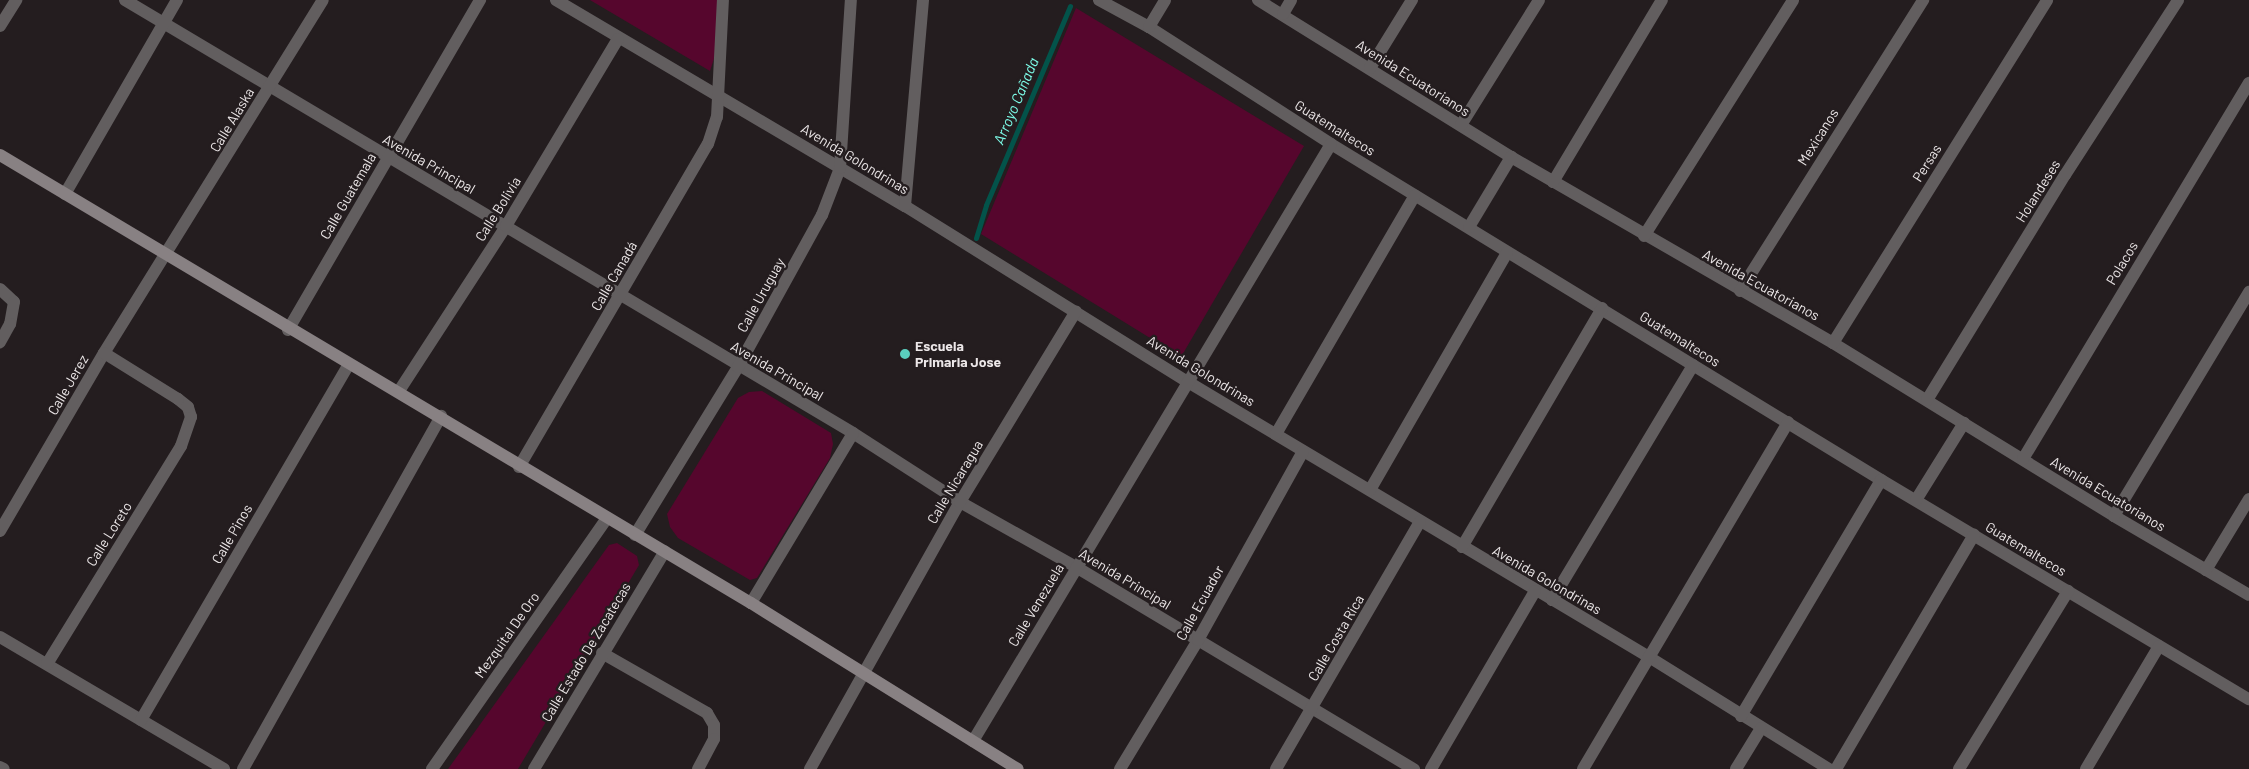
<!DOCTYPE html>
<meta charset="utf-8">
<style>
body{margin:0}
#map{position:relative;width:2249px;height:769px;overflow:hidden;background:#241d1f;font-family:Barlow,sans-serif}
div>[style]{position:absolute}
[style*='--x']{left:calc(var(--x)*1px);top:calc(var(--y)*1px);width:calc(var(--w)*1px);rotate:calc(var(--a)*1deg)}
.green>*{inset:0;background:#56062d}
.stream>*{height:5px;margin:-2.5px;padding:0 2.5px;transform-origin:2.5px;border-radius:2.5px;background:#03534a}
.minor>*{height:12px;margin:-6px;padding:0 6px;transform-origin:6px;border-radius:6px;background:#625e5f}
.tertiary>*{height:12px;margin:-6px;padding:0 6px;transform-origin:6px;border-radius:6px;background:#625e5f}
.secondary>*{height:12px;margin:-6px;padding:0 6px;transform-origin:6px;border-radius:6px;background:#888183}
.dots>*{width:14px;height:14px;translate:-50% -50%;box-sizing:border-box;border:2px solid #241d1f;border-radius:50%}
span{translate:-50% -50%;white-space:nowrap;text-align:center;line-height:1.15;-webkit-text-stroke:5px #241d1f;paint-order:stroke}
.street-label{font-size:14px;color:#ece7e8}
.poi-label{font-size:14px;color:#ece7e8;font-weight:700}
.left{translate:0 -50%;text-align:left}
.water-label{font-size:15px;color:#7dfce8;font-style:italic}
</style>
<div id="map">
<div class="green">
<div style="clip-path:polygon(590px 0,721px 0,720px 40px,710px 71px)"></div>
<div style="clip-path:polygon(1076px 8px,1304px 146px,1181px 357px,981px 234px)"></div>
<div style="clip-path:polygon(762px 391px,831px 433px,833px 444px,830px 458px,757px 578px,750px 580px,678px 538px,670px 527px,667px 514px,738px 398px,749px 392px)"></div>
<div style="clip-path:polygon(617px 543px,637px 556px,639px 565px,518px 769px,448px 769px,609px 545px)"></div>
</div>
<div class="stream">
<div style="--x:976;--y:238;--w:34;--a:-73"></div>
<div style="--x:986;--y:205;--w:216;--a:-67.1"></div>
</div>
<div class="minor">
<div style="--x:125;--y:0;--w:847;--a:30.74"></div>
<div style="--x:853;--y:433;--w:127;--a:32.8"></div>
<div style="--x:960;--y:502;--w:133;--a:29.3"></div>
<div style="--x:1076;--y:567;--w:394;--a:30.9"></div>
<div style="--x:556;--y:0;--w:405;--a:30.6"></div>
<div style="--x:905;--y:206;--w:333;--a:31.9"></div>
<div style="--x:1188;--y:382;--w:537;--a:30.82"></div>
<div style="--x:1649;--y:657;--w:212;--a:31.9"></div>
<div style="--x:1099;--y:0;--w:57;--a:28.4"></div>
<div style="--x:1149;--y:27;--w:216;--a:32.7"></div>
<div style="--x:1331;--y:144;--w:645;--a:31.42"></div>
<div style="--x:1881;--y:480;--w:428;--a:30.8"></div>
<div style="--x:1258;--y:0;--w:298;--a:31.8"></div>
<div style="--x:1511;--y:157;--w:372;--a:30"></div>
<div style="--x:1833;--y:343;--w:330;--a:31.6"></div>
<div style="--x:2114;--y:516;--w:156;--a:30.3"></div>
<div style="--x:1283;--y:14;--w:16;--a:-60"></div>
<div style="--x:0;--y:26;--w:31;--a:-58"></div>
<div style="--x:1149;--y:27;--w:31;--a:-59"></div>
<div style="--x:1370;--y:68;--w:80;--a:-58.3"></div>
<div style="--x:1461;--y:125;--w:147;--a:-58"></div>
<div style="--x:1553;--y:182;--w:212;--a:-59.1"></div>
<div style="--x:65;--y:194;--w:224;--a:-60"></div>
<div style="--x:905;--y:206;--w:207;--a:-85"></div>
<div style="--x:1469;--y:227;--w:82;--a:-59"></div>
<div style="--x:1644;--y:236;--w:279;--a:-57.7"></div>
<div style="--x:0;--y:289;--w:19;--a:43"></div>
<div style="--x:14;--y:302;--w:22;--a:100"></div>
<div style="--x:10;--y:324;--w:21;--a:119"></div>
<div style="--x:1740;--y:291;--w:344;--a:-57.8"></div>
<div style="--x:288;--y:330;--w:382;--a:-59.8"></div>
<div style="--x:1833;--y:343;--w:404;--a:-58"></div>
<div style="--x:399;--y:391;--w:197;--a:-57"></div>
<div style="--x:506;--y:226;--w:218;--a:-59.1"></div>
<div style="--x:1927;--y:400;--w:264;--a:-58.5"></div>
<div style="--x:2065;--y:175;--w:208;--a:-57.1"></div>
<div style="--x:1276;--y:434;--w:276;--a:-59.8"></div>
<div style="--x:2023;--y:459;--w:439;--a:-59"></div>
<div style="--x:519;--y:467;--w:374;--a:-59.7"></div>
<div style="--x:708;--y:144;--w:28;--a:-72"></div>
<div style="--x:717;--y:117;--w:117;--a:-87.1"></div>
<div style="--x:1370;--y:490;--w:274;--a:-60"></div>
<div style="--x:1916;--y:500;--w:91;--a:-58.1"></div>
<div style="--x:2114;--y:516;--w:262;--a:-58.9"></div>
<div style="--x:0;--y:531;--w:206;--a:-59.7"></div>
<div style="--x:104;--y:353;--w:415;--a:-58.2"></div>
<div style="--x:635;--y:535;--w:197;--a:-58.5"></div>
<div style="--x:738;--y:367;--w:174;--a:-61.1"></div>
<div style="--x:822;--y:215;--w:50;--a:-69"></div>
<div style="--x:840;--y:168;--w:168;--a:-86.3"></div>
<div style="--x:1462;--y:547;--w:277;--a:-59.6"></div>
<div style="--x:2206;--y:570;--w:83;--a:-58.8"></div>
<div style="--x:1552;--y:600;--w:274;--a:-59"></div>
<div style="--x:751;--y:603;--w:198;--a:-59"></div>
<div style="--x:0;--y:637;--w:260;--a:30.5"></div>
<div style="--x:602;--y:653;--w:121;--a:29.7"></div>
<div style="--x:707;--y:713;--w:14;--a:60"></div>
<div style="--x:714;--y:725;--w:14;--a:90"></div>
<div style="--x:714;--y:739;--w:34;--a:118"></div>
<div style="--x:47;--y:664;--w:256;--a:-58.4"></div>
<div style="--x:181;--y:446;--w:31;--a:-71"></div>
<div style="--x:191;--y:417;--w:10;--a:-107"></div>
<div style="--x:188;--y:407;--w:13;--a:-141"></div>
<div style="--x:178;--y:399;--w:87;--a:-148.1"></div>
<div style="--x:1741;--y:716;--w:274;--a:-59.3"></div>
<div style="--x:141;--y:720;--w:412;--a:-59.7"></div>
<div style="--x:973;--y:741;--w:696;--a:-59.05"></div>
<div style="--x:0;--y:767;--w:4;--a:27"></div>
<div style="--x:243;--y:769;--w:405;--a:-60.7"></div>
<div style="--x:432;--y:769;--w:306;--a:-55.1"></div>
<div style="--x:810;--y:769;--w:306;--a:-60.7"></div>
<div style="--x:960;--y:502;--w:223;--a:-58.7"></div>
<div style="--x:1120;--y:769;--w:151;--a:-58.8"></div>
<div style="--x:1198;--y:640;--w:216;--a:-60.9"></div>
<div style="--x:1276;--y:769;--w:286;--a:-59.8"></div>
<div style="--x:1431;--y:769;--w:206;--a:-59.7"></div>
<div style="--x:1583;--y:769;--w:403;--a:-59.4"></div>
<div style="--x:1736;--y:769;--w:48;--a:-58.6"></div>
<div style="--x:1836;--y:769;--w:272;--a:-59.5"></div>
<div style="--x:1959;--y:769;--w:209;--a:-58.5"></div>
<div style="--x:2086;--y:769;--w:143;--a:-59.3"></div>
</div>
<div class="tertiary">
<div style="--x:534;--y:769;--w:254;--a:-59"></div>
</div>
<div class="secondary">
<div style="--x:0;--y:155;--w:874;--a:30.82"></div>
<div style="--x:751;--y:603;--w:314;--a:31.9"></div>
</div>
<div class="dots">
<div style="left:905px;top:354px;background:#5acebd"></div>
</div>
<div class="street-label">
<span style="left:1413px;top:78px;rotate:32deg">Avenida Ecuatorianos</span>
<span style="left:232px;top:120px;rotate:-59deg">Calle Alaska</span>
<span style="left:1335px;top:128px;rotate:32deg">Guatemaltecos</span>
<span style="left:1818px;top:137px;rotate:-58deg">Mexicanos</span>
<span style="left:855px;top:159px;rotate:31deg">Avenida Golondrinas</span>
<span style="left:1927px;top:163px;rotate:-58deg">Persas</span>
<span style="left:429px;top:164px;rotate:30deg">Avenida Principal</span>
<span style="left:2038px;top:191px;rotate:-58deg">Holandeses</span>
<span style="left:348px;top:196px;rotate:-60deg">Calle Guatemala</span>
<span style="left:498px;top:209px;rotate:-58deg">Calle Bolivia</span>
<span style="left:2122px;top:263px;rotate:-59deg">Polacos</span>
<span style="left:614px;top:276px;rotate:-60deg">Calle Canadá</span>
<span style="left:1761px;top:285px;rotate:29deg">Avenida Ecuatorianos</span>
<span style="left:761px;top:295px;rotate:-61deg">Calle Uruguay</span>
<span style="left:1680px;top:339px;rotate:32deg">Guatemaltecos</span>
<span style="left:777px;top:371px;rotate:30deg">Avenida Principal</span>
<span style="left:1201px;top:371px;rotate:31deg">Avenida Golondrinas</span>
<span style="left:68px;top:385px;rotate:-60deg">Calle Jerez</span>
<span style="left:955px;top:482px;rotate:-59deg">Calle Nicaragua</span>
<span style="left:2108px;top:494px;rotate:31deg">Avenida Ecuatorianos</span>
<span style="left:109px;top:534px;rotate:-58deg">Calle Loreto</span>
<span style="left:232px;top:534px;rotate:-60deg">Calle Pinos</span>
<span style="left:2026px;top:549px;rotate:31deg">Guatemaltecos</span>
<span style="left:1125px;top:579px;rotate:31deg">Avenida Principal</span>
<span style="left:1547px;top:580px;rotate:30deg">Avenida Golondrinas</span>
<span style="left:1200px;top:603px;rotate:-61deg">Calle Ecuador</span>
<span style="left:1036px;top:605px;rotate:-59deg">Calle Venezuela</span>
<span style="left:507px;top:635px;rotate:-55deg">Mezquital De Oro</span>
<span style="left:1336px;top:638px;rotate:-60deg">Calle Costa Rica</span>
<span style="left:586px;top:652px;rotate:-59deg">Calle Estado De Zacatecas</span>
</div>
<div class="poi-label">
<span class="left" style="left:915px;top:354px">Escuela<br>Primaria Jose</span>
</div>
<div class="water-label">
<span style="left:1016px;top:101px;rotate:-67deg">Arroyo Cañada</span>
</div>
</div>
